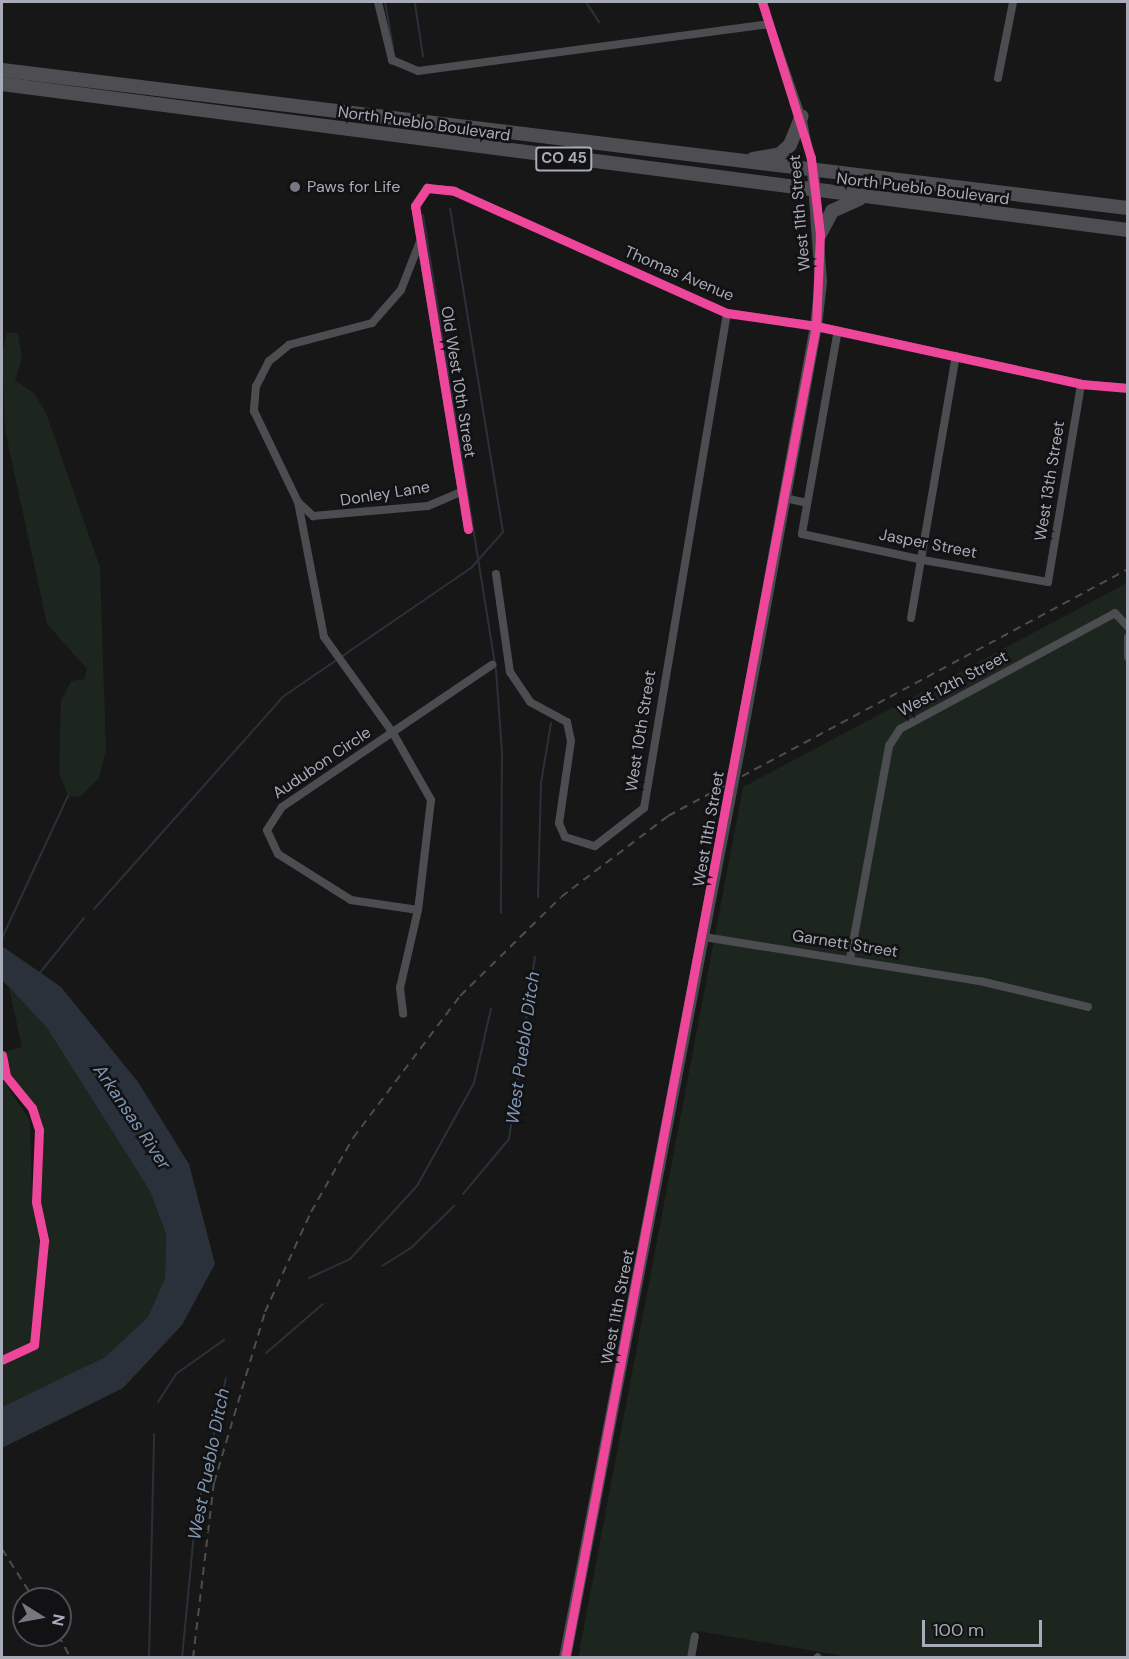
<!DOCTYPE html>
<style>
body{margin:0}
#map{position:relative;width:1129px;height:1659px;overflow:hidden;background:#171717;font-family:"DM Sans",sans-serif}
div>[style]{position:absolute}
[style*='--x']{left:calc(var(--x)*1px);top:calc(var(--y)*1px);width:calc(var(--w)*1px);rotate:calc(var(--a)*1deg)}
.green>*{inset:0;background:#1d251f}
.water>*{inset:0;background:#2a313a}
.stream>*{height:2px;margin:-1px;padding:0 1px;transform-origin:1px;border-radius:1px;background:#2a313a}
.street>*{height:8px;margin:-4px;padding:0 4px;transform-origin:4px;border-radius:4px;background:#4b4d50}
.secondary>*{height:12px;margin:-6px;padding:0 6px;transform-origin:6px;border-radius:6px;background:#4a4b4f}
.primary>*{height:14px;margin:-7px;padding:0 7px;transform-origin:7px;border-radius:7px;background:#4e4e52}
.rail>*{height:2px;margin-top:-1px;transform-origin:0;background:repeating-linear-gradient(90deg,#4b4d4f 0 8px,transparent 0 14px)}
.secondary-bridge>*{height:12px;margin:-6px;padding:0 6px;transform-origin:6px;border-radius:6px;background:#4a4b4f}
.cycleway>*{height:9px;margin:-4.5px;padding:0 4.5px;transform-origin:4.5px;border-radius:4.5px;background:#ed469a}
.dots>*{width:16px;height:16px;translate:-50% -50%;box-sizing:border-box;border:3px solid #121113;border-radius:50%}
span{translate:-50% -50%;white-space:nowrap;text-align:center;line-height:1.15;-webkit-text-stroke:5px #121113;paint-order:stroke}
.shield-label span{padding:2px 4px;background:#121113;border:2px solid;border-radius:4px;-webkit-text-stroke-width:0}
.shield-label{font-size:15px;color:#a8acb8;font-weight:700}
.street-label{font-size:16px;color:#a8acb8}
.poi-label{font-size:16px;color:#a8acb8}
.left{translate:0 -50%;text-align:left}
.water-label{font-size:18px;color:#7f98b4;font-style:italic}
.frame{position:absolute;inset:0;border:3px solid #a8acb8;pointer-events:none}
.north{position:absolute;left:12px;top:1587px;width:60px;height:60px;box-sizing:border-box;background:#121113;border:2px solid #4e4f55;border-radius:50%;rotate:101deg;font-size:16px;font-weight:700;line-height:24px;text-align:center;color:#a8acb8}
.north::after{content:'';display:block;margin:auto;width:21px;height:27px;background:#757880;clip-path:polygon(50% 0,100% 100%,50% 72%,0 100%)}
.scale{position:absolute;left:922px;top:1620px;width:120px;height:27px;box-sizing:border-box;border:3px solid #a8acb8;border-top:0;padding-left:8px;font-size:18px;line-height:21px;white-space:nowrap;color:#a8acb8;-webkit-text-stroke:4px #121113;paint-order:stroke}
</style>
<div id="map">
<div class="green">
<div style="clip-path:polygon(7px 333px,18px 333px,22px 358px,15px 380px,34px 393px,46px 413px,100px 567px,106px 750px,99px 778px,80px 797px,68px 796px,59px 773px,61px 701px,71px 681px,84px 679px,87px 669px,47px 624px,5px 430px,2px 353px)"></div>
<div style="clip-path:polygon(1127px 583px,1127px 1657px,855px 1658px,697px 1631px,686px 1657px,578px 1658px,743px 787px)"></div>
<div style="clip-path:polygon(9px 988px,47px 1028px,150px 1191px,166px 1234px,165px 1278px,148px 1317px,105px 1357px,2px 1407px,2px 1364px,37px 1345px,45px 1236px,38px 1200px,39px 1124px,5px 1066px,3px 1052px,22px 1047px)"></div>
<div style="clip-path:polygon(2px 1078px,30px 1121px,32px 1196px,40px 1246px,31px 1344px,2px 1359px)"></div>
</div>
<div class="water">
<div style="clip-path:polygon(2px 946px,61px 987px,138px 1082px,189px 1164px,215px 1264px,182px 1325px,123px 1388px,2px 1448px,2px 1407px,105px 1357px,148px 1317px,165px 1278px,166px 1234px,150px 1191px,47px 1028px,2px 980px)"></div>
</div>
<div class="stream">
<div style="--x:385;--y:2;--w:47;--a:80.1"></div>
<div style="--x:586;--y:2;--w:24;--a:57"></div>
<div style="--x:415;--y:4;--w:53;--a:81.3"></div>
<div style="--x:423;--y:215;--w:461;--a:80.9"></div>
<div style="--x:496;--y:670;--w:81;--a:85.8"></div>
<div style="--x:502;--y:751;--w:162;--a:90.4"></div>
<div style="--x:538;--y:897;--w:114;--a:-88.5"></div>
<div style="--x:541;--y:783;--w:61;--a:-80.5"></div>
<div style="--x:94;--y:909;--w:285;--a:-48.3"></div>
<div style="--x:284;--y:696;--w:227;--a:-34.4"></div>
<div style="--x:471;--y:568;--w:48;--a:-48.4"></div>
<div style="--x:503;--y:532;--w:328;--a:-99.3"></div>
<div style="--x:2;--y:938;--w:157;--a:-65.1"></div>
<div style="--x:39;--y:974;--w:72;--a:-51.2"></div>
<div style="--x:463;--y:1194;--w:72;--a:-50.1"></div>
<div style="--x:509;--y:1139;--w:184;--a:-81.9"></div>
<div style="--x:382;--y:1266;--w:36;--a:-32"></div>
<div style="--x:412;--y:1247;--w:59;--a:-44.3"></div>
<div style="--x:309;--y:1278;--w:45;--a:-24.9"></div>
<div style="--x:350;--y:1259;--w:99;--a:-47.5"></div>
<div style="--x:417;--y:1186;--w:118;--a:-61"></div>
<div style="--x:474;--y:1083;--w:76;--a:-77.1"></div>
<div style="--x:266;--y:1353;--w:75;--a:-40.7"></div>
<div style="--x:158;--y:1402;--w:33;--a:-57"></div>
<div style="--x:176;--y:1374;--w:59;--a:-35.3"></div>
<div style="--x:149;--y:1658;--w:224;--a:-88.7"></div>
<div style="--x:182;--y:1658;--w:137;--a:-84.5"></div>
<div style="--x:195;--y:1522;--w:147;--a:-77.9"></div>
</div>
<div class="street">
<div style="--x:378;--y:2;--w:60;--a:76.4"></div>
<div style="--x:392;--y:60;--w:28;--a:23"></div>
<div style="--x:418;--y:71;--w:354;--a:-7.6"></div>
<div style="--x:762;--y:2;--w:126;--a:71"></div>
<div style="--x:803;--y:121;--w:51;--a:78.7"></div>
<div style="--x:998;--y:78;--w:77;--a:-78.8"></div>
<div style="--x:419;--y:244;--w:49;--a:111.4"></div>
<div style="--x:401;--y:290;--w:44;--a:131.3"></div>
<div style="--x:372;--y:323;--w:86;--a:165.2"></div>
<div style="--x:289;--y:345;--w:26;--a:141"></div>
<div style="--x:269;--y:361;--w:28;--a:117"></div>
<div style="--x:256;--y:386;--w:25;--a:95"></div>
<div style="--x:254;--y:411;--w:101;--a:64.2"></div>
<div style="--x:298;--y:502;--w:21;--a:43"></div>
<div style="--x:313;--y:516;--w:115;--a:-5"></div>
<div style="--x:428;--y:506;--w:36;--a:-23"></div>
<div style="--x:837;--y:335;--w:202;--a:100"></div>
<div style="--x:802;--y:534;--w:124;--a:12.1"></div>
<div style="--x:923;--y:560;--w:127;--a:10"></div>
<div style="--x:1048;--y:582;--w:201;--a:-80.5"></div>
<div style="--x:785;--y:498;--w:22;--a:13"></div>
<div style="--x:298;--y:502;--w:137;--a:79.1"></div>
<div style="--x:324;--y:637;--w:118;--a:54.3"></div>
<div style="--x:393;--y:733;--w:77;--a:60.4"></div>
<div style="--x:431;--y:800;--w:111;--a:96.7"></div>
<div style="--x:418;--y:910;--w:80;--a:103"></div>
<div style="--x:400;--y:988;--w:26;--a:83"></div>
<div style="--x:468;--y:529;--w:327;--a:-99.3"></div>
<div style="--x:415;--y:206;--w:22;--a:-56"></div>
<div style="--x:427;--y:188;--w:27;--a:6"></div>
<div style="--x:454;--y:191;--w:299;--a:24.1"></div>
<div style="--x:727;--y:313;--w:90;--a:8.3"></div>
<div style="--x:816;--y:326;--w:271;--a:12.3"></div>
<div style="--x:1081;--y:384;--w:47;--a:4.9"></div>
<div style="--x:496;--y:574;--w:99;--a:81.9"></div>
<div style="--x:510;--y:672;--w:36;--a:56"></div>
<div style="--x:530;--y:702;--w:42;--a:28.4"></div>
<div style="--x:567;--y:722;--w:19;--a:78"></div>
<div style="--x:571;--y:741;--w:83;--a:98.3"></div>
<div style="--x:559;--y:823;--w:15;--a:67"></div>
<div style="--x:565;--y:837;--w:31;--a:17"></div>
<div style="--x:595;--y:846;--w:62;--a:-37.8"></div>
<div style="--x:644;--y:808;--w:502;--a:-80.48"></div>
<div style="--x:911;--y:618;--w:266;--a:-80.3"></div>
<div style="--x:1128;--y:637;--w:20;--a:90"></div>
<div style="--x:418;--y:910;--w:68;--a:-171.5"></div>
<div style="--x:351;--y:900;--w:86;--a:-147.8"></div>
<div style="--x:278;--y:854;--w:26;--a:-115"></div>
<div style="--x:267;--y:830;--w:27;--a:-57"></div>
<div style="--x:282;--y:807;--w:254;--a:-34.1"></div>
<div style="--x:704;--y:937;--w:279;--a:9.1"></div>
<div style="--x:980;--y:981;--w:111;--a:13.5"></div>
<div style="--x:850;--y:959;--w:217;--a:-79.6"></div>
<div style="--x:889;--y:746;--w:20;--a:-57"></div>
<div style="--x:900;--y:729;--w:244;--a:-28.3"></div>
<div style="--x:1115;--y:613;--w:19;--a:47"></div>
<div style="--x:691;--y:1658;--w:22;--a:-80"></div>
<div style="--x:817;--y:1658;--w:1;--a:-45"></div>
</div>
<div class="secondary">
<div style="--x:740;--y:744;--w:425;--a:-79.7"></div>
<div style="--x:816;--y:326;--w:44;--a:-83.5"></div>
<div style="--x:821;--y:282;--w:111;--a:-94.1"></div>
<div style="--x:565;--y:1658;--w:851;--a:-79.17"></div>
</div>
<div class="primary">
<div style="--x:2;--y:70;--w:1134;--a:6.99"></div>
<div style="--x:2;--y:84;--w:1135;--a:7.39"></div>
<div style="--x:753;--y:159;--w:27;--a:-10"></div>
<div style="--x:780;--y:154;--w:13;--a:-42"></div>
<div style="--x:790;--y:145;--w:31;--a:-68"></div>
<div style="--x:820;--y:234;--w:26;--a:-62"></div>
<div style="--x:832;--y:211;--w:30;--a:-24"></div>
</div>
<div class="rail">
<div style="--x:2;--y:1549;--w:59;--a:57.4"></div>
<div style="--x:58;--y:1635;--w:26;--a:61"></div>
<div style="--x:193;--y:1658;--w:176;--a:-83.2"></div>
<div style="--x:214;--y:1483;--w:178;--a:-73.4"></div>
<div style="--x:265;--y:1312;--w:110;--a:-65.3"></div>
<div style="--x:311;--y:1212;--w:85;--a:-60.4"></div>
<div style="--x:353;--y:1138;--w:178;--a:-53"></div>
<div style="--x:460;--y:996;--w:141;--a:-44.4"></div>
<div style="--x:561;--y:897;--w:134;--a:-37.1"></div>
<div style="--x:668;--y:816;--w:522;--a:-28.23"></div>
</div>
<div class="secondary-bridge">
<div style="--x:725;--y:822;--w:79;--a:-79.1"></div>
</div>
<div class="cycleway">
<div style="--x:468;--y:529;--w:327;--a:-99.3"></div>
<div style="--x:415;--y:206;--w:22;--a:-56"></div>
<div style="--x:427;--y:188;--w:27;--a:6"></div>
<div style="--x:454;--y:191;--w:299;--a:24.1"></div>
<div style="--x:727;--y:313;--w:90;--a:8.3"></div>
<div style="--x:816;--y:326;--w:271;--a:12.3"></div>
<div style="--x:1081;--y:384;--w:47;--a:4.9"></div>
<div style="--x:2;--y:1055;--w:21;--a:79"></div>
<div style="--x:6;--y:1076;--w:41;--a:50.9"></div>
<div style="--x:32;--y:1108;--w:23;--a:72"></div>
<div style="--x:39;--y:1130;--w:72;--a:92.4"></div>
<div style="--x:36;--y:1202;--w:40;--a:78"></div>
<div style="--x:44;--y:1241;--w:104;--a:95.5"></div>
<div style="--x:34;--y:1345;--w:35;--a:155"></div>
<div style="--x:565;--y:1658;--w:1355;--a:-79.33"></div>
<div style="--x:816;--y:326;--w:92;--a:-87.5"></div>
<div style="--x:820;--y:234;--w:77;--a:-96.8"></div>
<div style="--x:811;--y:158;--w:164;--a:-107.4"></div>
</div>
<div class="dots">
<div style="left:295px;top:187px;background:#757880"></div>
</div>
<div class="shield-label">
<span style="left:564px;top:159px">CO 45</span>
</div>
<div class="street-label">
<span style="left:424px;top:124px;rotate:8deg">North Pueblo Boulevard</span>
<span style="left:923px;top:189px;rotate:7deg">North Pueblo Boulevard</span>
<span style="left:800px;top:213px;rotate:-95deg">West 11th Street</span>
<span style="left:679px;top:274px;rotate:23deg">Thomas Avenue</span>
<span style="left:458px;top:382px;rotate:81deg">Old West 10th Street</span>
<span style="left:1050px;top:481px;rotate:-81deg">West 13th Street</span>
<span style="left:385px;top:494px;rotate:-9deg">Donley Lane</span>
<span style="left:928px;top:544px;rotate:11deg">Jasper Street</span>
<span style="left:953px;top:684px;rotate:-28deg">West 12th Street</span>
<span style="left:641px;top:731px;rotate:-81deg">West 10th Street</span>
<span style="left:322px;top:763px;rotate:-34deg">Audubon Circle</span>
<span style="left:709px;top:829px;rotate:-80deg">West 11th Street</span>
<span style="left:845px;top:944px;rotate:9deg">Garnett Street</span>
<span style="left:618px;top:1307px;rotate:-79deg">West 11th Street</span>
</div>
<div class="poi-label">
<span class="left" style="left:307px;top:187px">Paws for Life</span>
</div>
<div class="water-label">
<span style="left:523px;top:1048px;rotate:-82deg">West Pueblo Ditch</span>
<span style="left:132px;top:1117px;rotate:56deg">Arkansas River</span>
<span style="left:209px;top:1464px;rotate:-79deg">West Pueblo Ditch</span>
</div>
<div class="frame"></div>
<div class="north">N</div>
<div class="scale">100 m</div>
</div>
